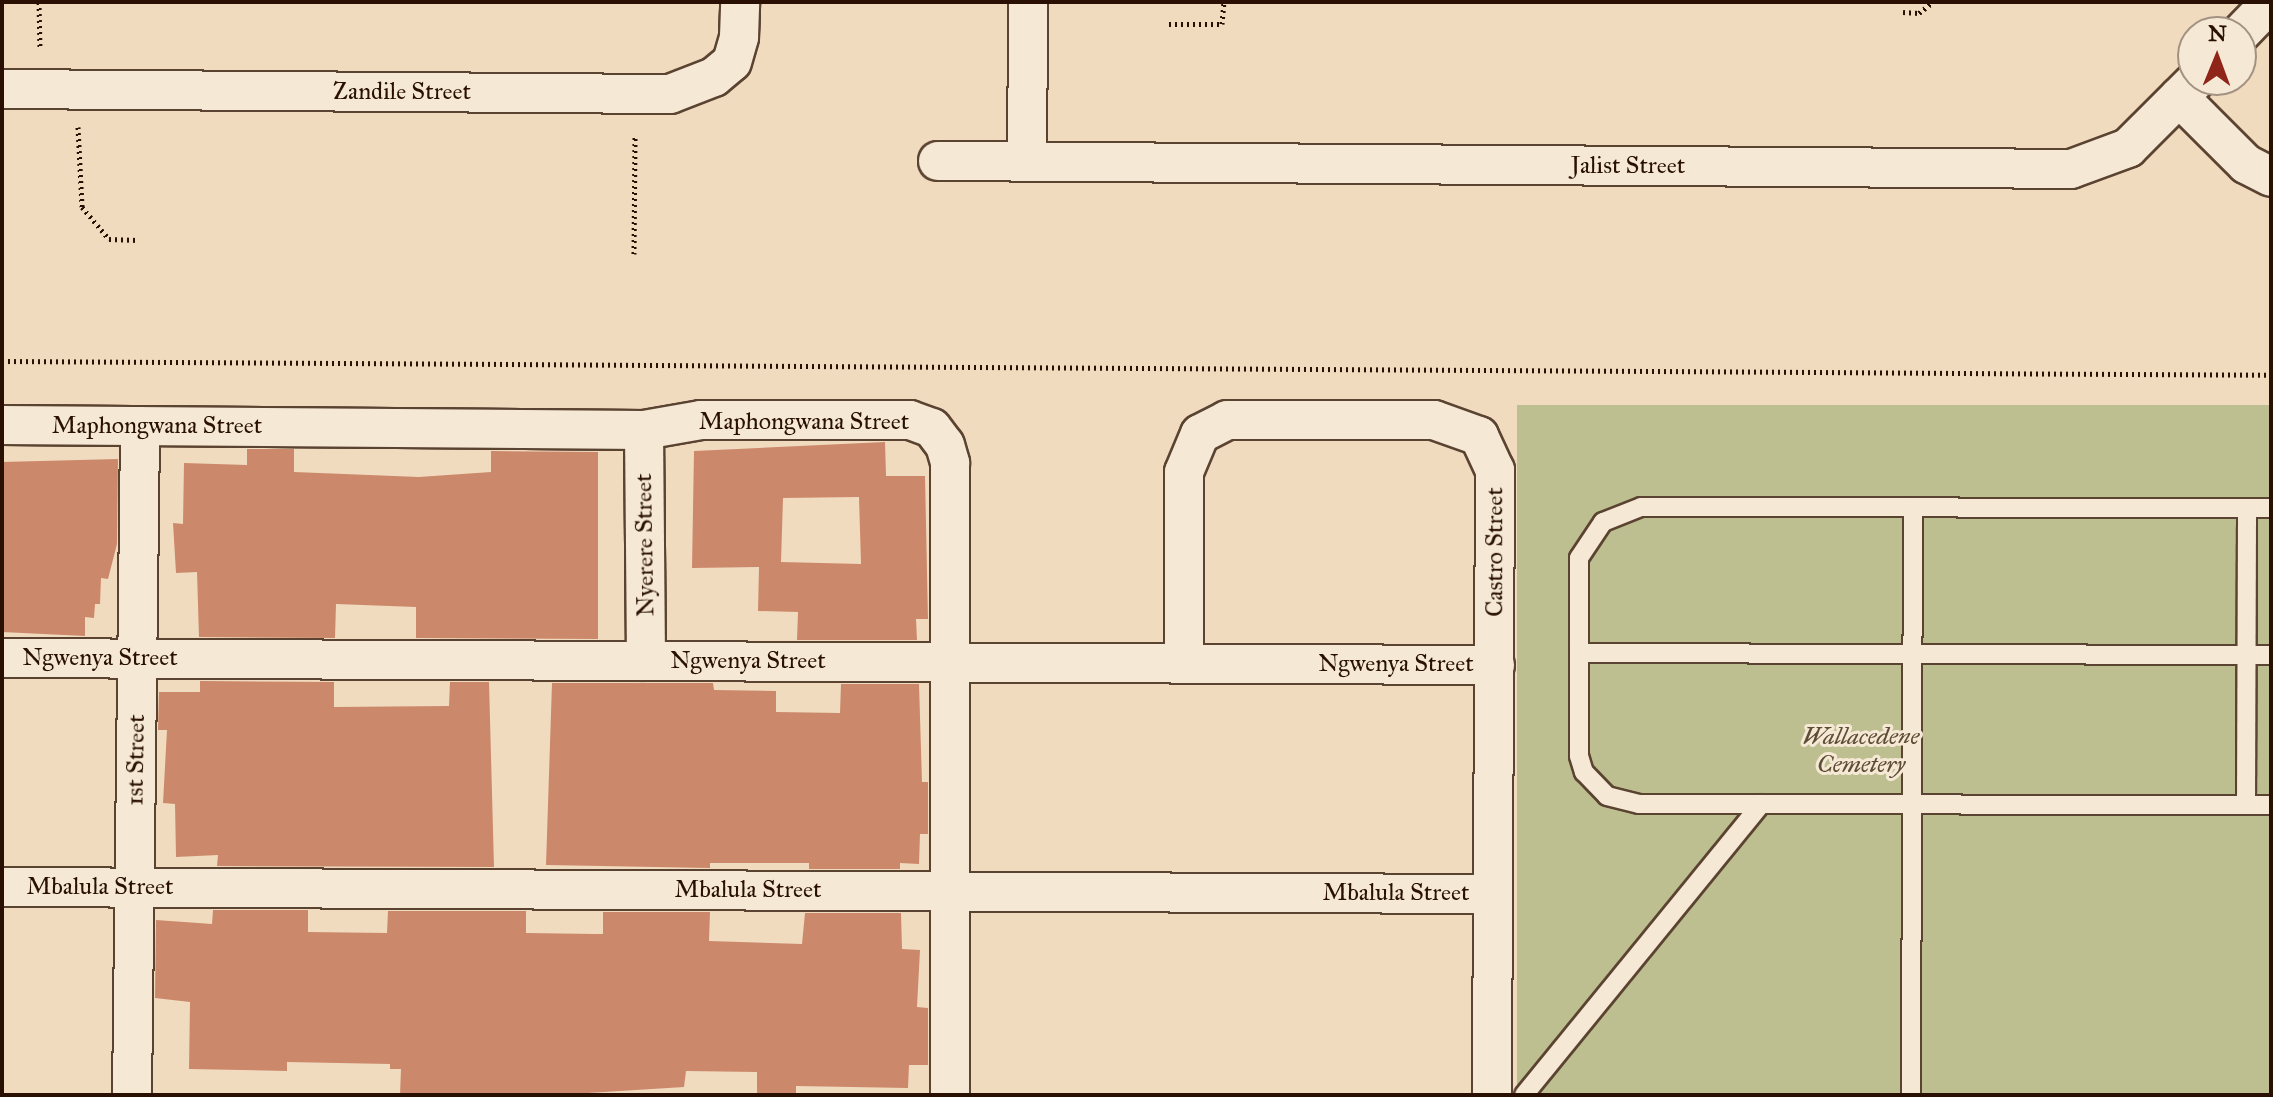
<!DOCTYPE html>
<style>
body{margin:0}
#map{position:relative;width:2273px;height:1097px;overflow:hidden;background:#f0dbbf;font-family:"IM FELL Great Primer",serif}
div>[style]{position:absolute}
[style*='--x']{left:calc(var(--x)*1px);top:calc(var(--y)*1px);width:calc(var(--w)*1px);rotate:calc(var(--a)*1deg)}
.green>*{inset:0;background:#bdbf90;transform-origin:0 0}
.building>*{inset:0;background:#cc886b}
.path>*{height:5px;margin-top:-2.5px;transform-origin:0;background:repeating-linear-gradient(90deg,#291002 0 2px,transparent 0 6px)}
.roads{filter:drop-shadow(2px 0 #5b4331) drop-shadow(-2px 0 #5b4331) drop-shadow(0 2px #5b4331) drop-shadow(0 -2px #5b4331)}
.service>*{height:18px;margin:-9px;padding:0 9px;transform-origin:9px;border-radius:9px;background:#f5e8d5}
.minor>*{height:38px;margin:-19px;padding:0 19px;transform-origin:19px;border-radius:19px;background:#f5e8d5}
span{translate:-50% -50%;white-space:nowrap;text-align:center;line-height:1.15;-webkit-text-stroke:6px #f5e8d5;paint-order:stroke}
.street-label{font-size:24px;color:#291002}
.park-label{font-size:24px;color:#5d4d34;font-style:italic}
.frame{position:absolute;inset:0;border:4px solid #291002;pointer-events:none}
.north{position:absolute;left:2177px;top:16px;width:80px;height:80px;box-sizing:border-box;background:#f5e8d5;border:2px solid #a39281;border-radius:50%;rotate:1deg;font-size:22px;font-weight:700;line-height:32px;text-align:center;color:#291002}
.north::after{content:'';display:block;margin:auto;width:28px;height:36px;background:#8f2418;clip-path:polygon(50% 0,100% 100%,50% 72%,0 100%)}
</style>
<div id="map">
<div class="green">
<div style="left:1517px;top:405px;width:754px;height:690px"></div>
</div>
<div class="building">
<div style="clip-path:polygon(evenodd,885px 442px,886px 476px,925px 476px,928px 619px,916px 619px,917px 640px,797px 640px,798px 612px,758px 611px,759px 567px,692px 568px,694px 451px,885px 442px,859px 497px,861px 564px,781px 562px,783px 498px,859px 497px)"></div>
<div style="clip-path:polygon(247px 449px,294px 449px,294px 472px,419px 477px,491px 472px,491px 451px,598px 452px,598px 639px,416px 638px,416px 607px,336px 604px,335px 638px,199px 637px,197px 572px,176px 573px,173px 523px,183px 524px,184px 463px,247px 465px)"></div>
<div style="clip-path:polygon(118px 459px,117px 544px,108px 579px,101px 578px,100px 604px,95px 604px,94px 618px,85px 617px,85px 636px,2px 632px,2px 462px)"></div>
<div style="clip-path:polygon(200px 681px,334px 682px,334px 707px,449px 706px,450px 682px,489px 682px,494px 867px,217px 866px,218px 855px,176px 857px,175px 804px,163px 803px,167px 730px,158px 730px,159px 692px,200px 692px)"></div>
<div style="clip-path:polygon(552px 683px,713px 683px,714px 690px,776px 691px,776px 712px,840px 713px,841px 684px,919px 684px,922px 782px,928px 782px,928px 834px,920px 834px,919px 864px,900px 863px,900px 869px,809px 869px,809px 863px,710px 863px,710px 868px,546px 865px)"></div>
<div style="clip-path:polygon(213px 910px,308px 910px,308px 932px,387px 933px,388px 911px,526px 911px,526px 933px,596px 934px,603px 934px,603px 912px,710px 912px,709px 941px,802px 944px,805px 913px,901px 913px,902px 949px,920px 950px,917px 1007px,928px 1008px,928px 1065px,909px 1065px,908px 1088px,796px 1086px,796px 1094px,757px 1093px,757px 1072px,686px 1071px,684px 1087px,556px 1095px,400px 1095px,401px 1069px,390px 1069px,390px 1064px,287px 1062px,287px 1071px,189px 1069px,190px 1002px,155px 998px,156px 920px,212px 924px)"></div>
</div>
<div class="path">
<div style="--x:39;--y:2;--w:47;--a:88.8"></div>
<div style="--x:1903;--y:12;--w:16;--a:4"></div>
<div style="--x:1919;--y:13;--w:18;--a:-38"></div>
<div style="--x:1169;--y:24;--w:53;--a:0"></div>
<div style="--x:1222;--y:24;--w:22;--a:-85"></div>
<div style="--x:78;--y:127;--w:80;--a:87.1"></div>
<div style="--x:82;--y:207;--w:42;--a:49.8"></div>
<div style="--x:109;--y:239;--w:29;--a:2"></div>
<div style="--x:634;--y:254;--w:119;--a:-89.5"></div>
<div style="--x:2;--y:361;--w:2269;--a:0.35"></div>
</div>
<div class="roads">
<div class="service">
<div style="--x:2271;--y:508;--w:630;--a:-179.91"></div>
<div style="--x:1641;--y:507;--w:41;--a:158.5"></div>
<div style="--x:1603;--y:522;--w:43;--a:123.7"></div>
<div style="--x:1579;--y:558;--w:198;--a:90"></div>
<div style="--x:1579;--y:756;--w:17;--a:73"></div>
<div style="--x:1584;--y:772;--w:33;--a:46"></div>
<div style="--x:1607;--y:796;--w:33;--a:14"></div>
<div style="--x:1639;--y:804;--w:632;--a:0.09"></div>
<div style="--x:1579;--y:653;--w:692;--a:0.17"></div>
<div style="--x:2246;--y:805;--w:297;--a:-89.8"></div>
<div style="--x:1524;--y:1095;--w:375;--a:-50.8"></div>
<div style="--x:1911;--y:1095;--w:588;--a:-89.81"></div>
</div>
<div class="minor">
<div style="--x:2241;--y:33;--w:43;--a:-45.9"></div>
<div style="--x:2;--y:89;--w:668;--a:0.43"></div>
<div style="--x:670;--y:94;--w:47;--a:-21.1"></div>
<div style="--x:714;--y:77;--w:23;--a:-40"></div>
<div style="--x:732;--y:62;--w:26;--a:-74"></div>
<div style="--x:739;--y:37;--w:35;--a:-88"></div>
<div style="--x:2179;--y:97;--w:95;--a:45"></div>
<div style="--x:2246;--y:164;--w:28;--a:27"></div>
<div style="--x:938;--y:161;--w:1133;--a:0.4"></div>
<div style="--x:2071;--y:169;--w:61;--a:-20.2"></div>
<div style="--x:2128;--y:148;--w:96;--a:-45"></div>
<div style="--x:1027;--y:162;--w:160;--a:-89.6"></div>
<div style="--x:2;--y:425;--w:642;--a:0.45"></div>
<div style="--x:644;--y:430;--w:58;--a:-10"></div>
<div style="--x:701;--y:420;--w:209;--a:0"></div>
<div style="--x:910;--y:420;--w:23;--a:20"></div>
<div style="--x:932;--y:428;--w:21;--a:53"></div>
<div style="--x:945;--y:445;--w:19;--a:74"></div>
<div style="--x:950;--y:463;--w:632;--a:90"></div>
<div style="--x:644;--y:430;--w:231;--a:89.5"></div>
<div style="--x:2;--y:658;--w:1493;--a:0.27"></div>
<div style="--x:1184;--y:663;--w:191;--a:-90"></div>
<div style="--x:1184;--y:472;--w:41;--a:-67.2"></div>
<div style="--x:1200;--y:434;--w:30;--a:-27"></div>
<div style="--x:1227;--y:420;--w:207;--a:0"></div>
<div style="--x:1434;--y:420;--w:48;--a:19.6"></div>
<div style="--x:1479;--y:436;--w:38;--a:65"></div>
<div style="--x:1495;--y:470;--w:625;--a:90.28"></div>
<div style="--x:2;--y:887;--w:1491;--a:0.27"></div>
<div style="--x:132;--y:1095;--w:669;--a:-89.31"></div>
</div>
</div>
<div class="street-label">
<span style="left:402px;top:92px">Zandile Street</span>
<span style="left:1628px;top:166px">Jalist Street</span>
<span style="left:804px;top:422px">Maphongwana Street</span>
<span style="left:157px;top:426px">Maphongwana Street</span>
<span style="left:645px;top:545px;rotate:-91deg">Nyerere Street</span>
<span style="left:1495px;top:552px;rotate:-90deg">Castro Street</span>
<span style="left:100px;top:658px">Ngwenya Street</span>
<span style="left:748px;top:661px">Ngwenya Street</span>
<span style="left:1396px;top:664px">Ngwenya Street</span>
<span style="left:136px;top:760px;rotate:-89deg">1st Street</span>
<span style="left:100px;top:887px">Mbalula Street</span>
<span style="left:748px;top:890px">Mbalula Street</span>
<span style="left:1396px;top:893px">Mbalula Street</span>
</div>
<div class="park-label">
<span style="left:1861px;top:751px">Wallacedene<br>Cemetery</span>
</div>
<div class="frame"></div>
<div class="north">N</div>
</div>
